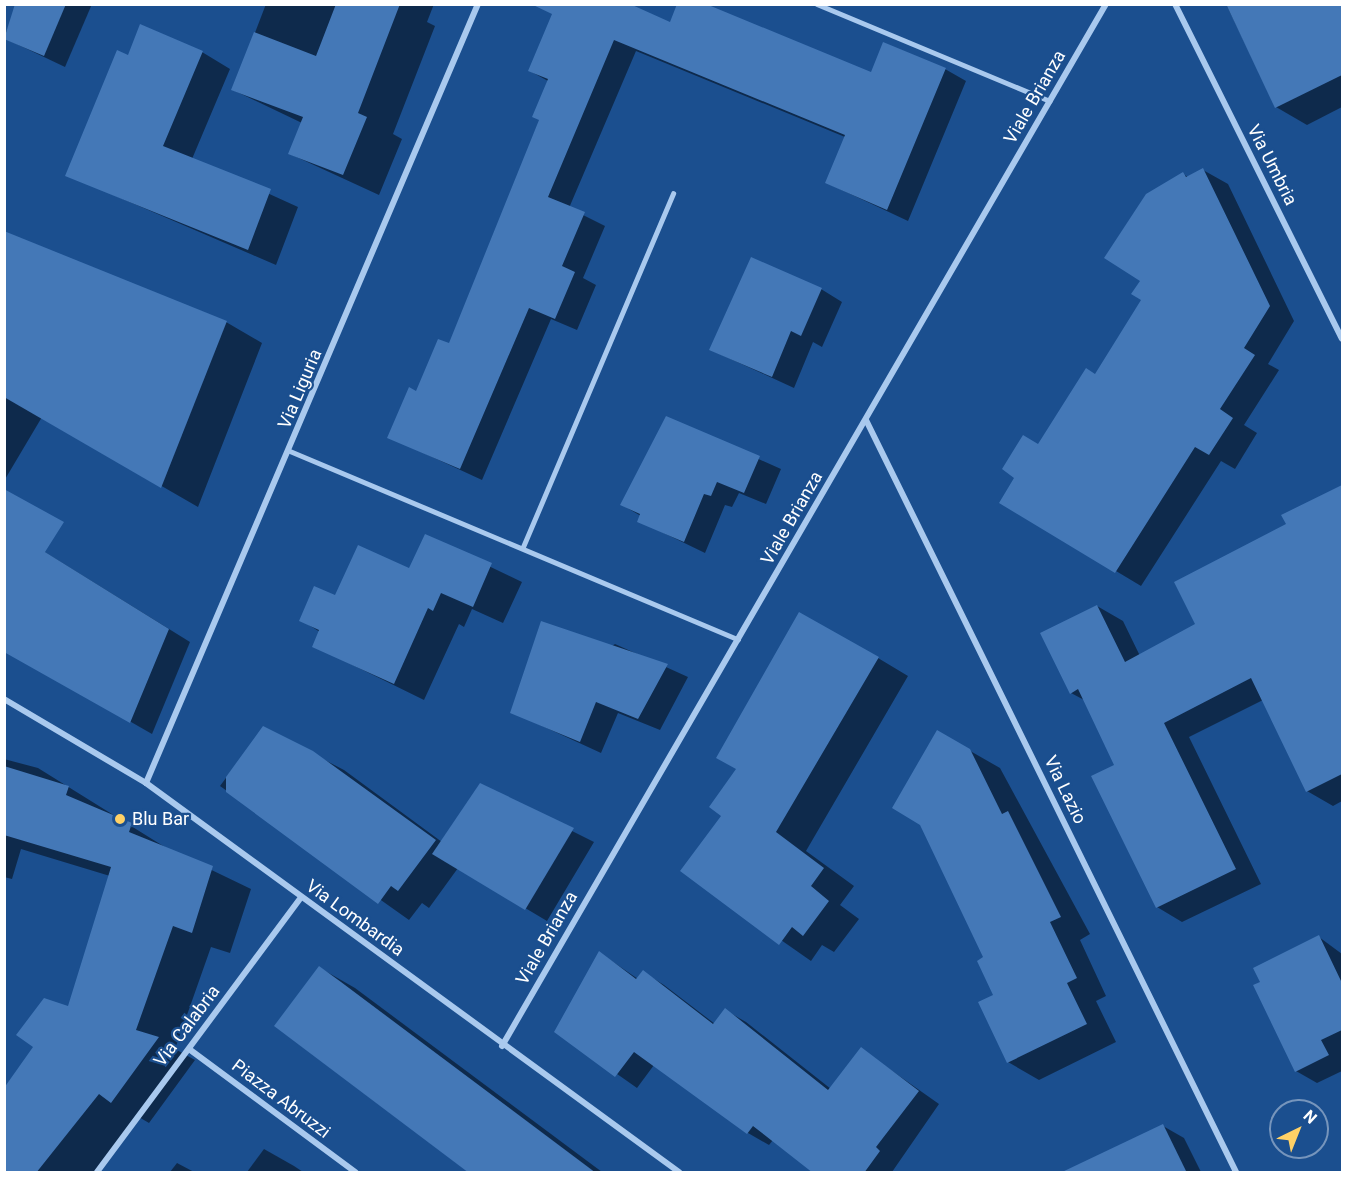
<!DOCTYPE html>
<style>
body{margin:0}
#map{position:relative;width:1347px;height:1177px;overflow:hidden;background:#1b4f8f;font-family:Roboto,sans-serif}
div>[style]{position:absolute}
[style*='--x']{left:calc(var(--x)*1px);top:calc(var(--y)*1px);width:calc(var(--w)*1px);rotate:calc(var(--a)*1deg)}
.shadow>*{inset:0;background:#0007}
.building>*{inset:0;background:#4478b7}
.lane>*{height:4.5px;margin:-2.25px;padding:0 2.25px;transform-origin:2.25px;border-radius:2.25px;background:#a9c9ee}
.street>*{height:6px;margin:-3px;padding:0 3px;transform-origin:3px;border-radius:3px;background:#a9c9ee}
.dots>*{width:16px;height:16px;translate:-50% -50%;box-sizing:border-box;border:3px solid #1b4f8f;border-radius:50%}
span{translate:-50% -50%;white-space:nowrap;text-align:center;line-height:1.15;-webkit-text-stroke:4.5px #1b4f8f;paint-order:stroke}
.street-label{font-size:18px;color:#fff}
.poi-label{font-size:18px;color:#fff}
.left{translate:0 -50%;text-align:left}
.frame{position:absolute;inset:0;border:6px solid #fff;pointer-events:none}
.north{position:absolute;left:1269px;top:1099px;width:60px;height:60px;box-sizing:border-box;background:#1b4f8f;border:2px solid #7695bc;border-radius:50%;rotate:43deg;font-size:16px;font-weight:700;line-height:24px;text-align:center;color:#fff}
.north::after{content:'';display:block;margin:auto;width:21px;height:27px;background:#ffd166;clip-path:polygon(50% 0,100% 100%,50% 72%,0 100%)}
</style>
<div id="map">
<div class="shadow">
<div style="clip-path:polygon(17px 4px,92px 4px,65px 67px,4px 38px)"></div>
<div style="clip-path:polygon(266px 4px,434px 4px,427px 22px,435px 26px,393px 134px,402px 139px,379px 195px,290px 154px,302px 123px,233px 90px)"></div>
<div style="clip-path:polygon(558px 4px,671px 24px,872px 74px,945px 69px,966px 81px,908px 221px,827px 183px,845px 137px,636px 51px,569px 208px,605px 226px,583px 278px,596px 285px,577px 330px,551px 319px,482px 480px,389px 437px,449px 345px,540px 120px,548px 81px,530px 71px)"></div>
<div style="clip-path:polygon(1226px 4px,1342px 4px,1342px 107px,1307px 125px,1276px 107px)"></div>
<div style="clip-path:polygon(202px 52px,230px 69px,192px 159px,298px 207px,276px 265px,67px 175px,128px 57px)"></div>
<div style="clip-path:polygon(1203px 170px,1228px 184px,1294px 321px,1268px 364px,1279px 370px,1244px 425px,1257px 433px,1235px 469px,1221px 461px,1141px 586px,1116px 571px,1039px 445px,1096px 375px,1143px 299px,1142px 281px,1183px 174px,1188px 177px)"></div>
<div style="clip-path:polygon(4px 233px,226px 322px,262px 343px,198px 507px,42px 417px,4px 481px)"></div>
<div style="clip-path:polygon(821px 289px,842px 302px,822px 347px,813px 342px,794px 388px,711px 350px)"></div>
<div style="clip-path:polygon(667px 418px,781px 469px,766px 504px,739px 493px,732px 507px,725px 505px,705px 553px,639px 521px,641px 516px,622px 505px)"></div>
<div style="clip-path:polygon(1342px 487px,1342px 801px,1333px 806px,1307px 791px,1263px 700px,1189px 737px,1261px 884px,1182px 922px,1157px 907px,1116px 766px,1086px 701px,1071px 693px,1097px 606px,1123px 621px,1140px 656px,1197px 625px,1288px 525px,1283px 515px)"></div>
<div style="clip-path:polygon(426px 536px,522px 582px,503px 623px,472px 609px,464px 627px,459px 624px,424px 700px,314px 646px,320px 632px,301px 620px,336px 597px,410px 570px)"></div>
<div style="clip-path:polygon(43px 551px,190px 642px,152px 734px,35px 667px)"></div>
<div style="clip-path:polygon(615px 644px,688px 677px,660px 730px,618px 713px,601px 753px,512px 712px)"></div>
<div style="clip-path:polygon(878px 658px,908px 676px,806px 851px,854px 886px,840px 905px,859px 919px,834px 952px,822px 945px,811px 961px,682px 871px)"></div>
<div style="clip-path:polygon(263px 728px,344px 770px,442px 842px,480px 785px,594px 842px,547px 921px,458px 868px,429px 908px,422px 903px,409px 920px,220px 786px)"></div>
<div style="clip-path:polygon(937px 732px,1000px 768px,1090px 934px,1080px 940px,1106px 996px,1096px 1001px,1116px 1042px,1039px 1080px,1008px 1062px)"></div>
<div style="clip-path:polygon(4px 759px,38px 768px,168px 849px,251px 889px,230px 953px,211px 947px,175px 1049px,195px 1060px,149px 1123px,137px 1116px,95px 1172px,4px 1172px,69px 1008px,110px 876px,21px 849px,12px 879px,4px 877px)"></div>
<div style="clip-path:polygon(1319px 937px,1342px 954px,1342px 1071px,1317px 1083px,1296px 1071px)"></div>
<div style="clip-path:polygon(600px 953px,638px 979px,643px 972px,664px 985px,715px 1024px,725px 1010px,746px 1022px,831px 1089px,861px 1049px,939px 1104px,892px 1172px,815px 1172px,773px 1140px,769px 1145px,748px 1133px,654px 1065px,637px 1088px,556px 1031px)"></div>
<div style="clip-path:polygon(320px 968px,355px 988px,602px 1172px,471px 1172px)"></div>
<div style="clip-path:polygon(1163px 1126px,1184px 1138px,1201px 1172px,1099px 1172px)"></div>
<div style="clip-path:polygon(264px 1149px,294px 1166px,303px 1172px,247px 1172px)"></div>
<div style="clip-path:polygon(177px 1163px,194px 1172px,170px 1172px)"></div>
</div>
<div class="building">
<div style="clip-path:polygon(15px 4px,66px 4px,44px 56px,4px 39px)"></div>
<div style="clip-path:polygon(336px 4px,400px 4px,358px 113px,367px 117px,343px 175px,288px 154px,303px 117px,231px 90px,254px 32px,316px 56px)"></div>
<div style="clip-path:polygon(531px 4px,630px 4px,670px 22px,677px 4px,706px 4px,871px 72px,883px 42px,946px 68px,887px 210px,825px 183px,845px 135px,614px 40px,548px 197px,585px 212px,562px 266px,575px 272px,555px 319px,529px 308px,460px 469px,387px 438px,409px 387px,416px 391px,438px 339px,449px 343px,539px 120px,532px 117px,548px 79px,528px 71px,552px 14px)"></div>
<div style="clip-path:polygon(1226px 4px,1342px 4px,1342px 75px,1275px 108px)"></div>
<div style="clip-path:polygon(140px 24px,203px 51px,163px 146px,271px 189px,248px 250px,65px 176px,117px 50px,128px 55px)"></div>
<div style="clip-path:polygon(1203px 168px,1270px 306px,1244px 348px,1255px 355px,1220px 409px,1233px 418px,1209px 455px,1195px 447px,1115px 573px,999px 503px,1014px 478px,1002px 469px,1023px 435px,1038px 444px,1086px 368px,1095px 374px,1141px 300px,1131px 294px,1140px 281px,1104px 258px,1146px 194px,1183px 172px,1186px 177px)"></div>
<div style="clip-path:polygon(4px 231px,227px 321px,161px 488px,4px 397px)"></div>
<div style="clip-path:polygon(751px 257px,822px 288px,801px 336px,791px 331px,772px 377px,709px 350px)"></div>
<div style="clip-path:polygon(666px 416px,760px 456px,744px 493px,717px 482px,711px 496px,704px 494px,684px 542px,637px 522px,640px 514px,620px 505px)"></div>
<div style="clip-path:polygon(1342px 485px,1342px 774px,1306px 792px,1251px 678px,1164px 723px,1236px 869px,1156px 908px,1091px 776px,1114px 765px,1078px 689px,1070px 694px,1040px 633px,1097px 605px,1125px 662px,1195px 624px,1174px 582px,1286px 524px,1281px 515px)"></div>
<div style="clip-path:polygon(4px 489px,64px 522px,45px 552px,169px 629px,130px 723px,4px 652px)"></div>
<div style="clip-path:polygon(425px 534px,492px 563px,473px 607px,441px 593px,433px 611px,428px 608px,394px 684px,312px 647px,319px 630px,299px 621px,314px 586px,335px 595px,358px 545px,409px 568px)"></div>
<div style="clip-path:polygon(799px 612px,879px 657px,776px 832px,824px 868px,811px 886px,829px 901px,803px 936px,792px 927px,779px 945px,680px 871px,721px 816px,709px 807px,736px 769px,716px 758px)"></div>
<div style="clip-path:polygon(541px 621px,668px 664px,638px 719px,596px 702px,580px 742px,510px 713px)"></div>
<div style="clip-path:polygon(263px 726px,313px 751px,436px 840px,398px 891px,391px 886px,378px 904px,226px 792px,226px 777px)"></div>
<div style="clip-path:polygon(937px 730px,970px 749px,1002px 814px,1008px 811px,1061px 917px,1050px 922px,1077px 978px,1067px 983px,1087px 1024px,1007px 1063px,978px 1002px,993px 995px,977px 961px,983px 957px,920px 825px,892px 808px)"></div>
<div style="clip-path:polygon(4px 766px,69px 786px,66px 795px,132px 823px,129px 832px,213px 866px,192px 933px,173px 926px,136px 1030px,159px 1037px,111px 1103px,99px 1094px,36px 1173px,4px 1173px,4px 1088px,33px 1047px,16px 1035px,44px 998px,68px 1006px,111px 867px,4px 835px)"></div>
<div style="clip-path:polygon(480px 783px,574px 828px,525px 910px,432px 854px)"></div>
<div style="clip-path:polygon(1319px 935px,1342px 983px,1342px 1030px,1321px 1040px,1329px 1055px,1295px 1072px,1253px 985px,1260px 982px,1253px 968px)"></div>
<div style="clip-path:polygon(599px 951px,636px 979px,643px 970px,713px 1024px,725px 1008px,828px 1090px,861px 1047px,919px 1091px,876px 1147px,880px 1151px,864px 1173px,813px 1173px,753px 1126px,747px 1134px,634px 1052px,615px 1077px,554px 1032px)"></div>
<div style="clip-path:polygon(319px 966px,341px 982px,596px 1173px,469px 1173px,274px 1026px)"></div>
<div style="clip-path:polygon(1163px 1124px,1187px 1173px,1060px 1173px)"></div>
</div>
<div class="lane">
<div style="--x:817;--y:4;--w:252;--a:22.6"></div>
<div style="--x:290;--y:451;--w:486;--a:22.8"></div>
<div style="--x:523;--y:547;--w:384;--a:-67"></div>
</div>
<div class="street">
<div style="--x:1175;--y:4;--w:374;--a:63.5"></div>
<div style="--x:866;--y:420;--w:838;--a:63.8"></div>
<div style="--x:4;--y:699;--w:165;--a:30.6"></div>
<div style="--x:146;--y:783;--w:660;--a:36.12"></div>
<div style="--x:146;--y:783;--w:847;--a:-66.92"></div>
<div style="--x:502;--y:1046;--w:1204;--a:-59.9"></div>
<div style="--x:189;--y:1049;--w:207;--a:36.5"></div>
<div style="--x:97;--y:1172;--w:342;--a:-53.4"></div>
</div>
<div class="dots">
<div style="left:120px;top:819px;background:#ffd166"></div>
</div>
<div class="street-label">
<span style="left:1035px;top:97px;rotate:-60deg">Viale Brianza</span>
<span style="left:1272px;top:165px;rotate:63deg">Via Umbria</span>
<span style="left:300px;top:389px;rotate:-67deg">Via Liguria</span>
<span style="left:792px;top:518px;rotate:-60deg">Viale Brianza</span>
<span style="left:1065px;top:790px;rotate:64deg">Via Lazio</span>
<span style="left:355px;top:918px;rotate:36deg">Via Lombardia</span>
<span style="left:547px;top:938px;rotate:-60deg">Viale Brianza</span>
<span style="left:187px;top:1026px;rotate:-53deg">Via Calabria</span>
<span style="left:281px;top:1099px;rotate:37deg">Piazza Abruzzi</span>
</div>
<div class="poi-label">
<span class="left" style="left:132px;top:819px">Blu Bar</span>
</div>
<div class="frame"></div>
<div class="north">N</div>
</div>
